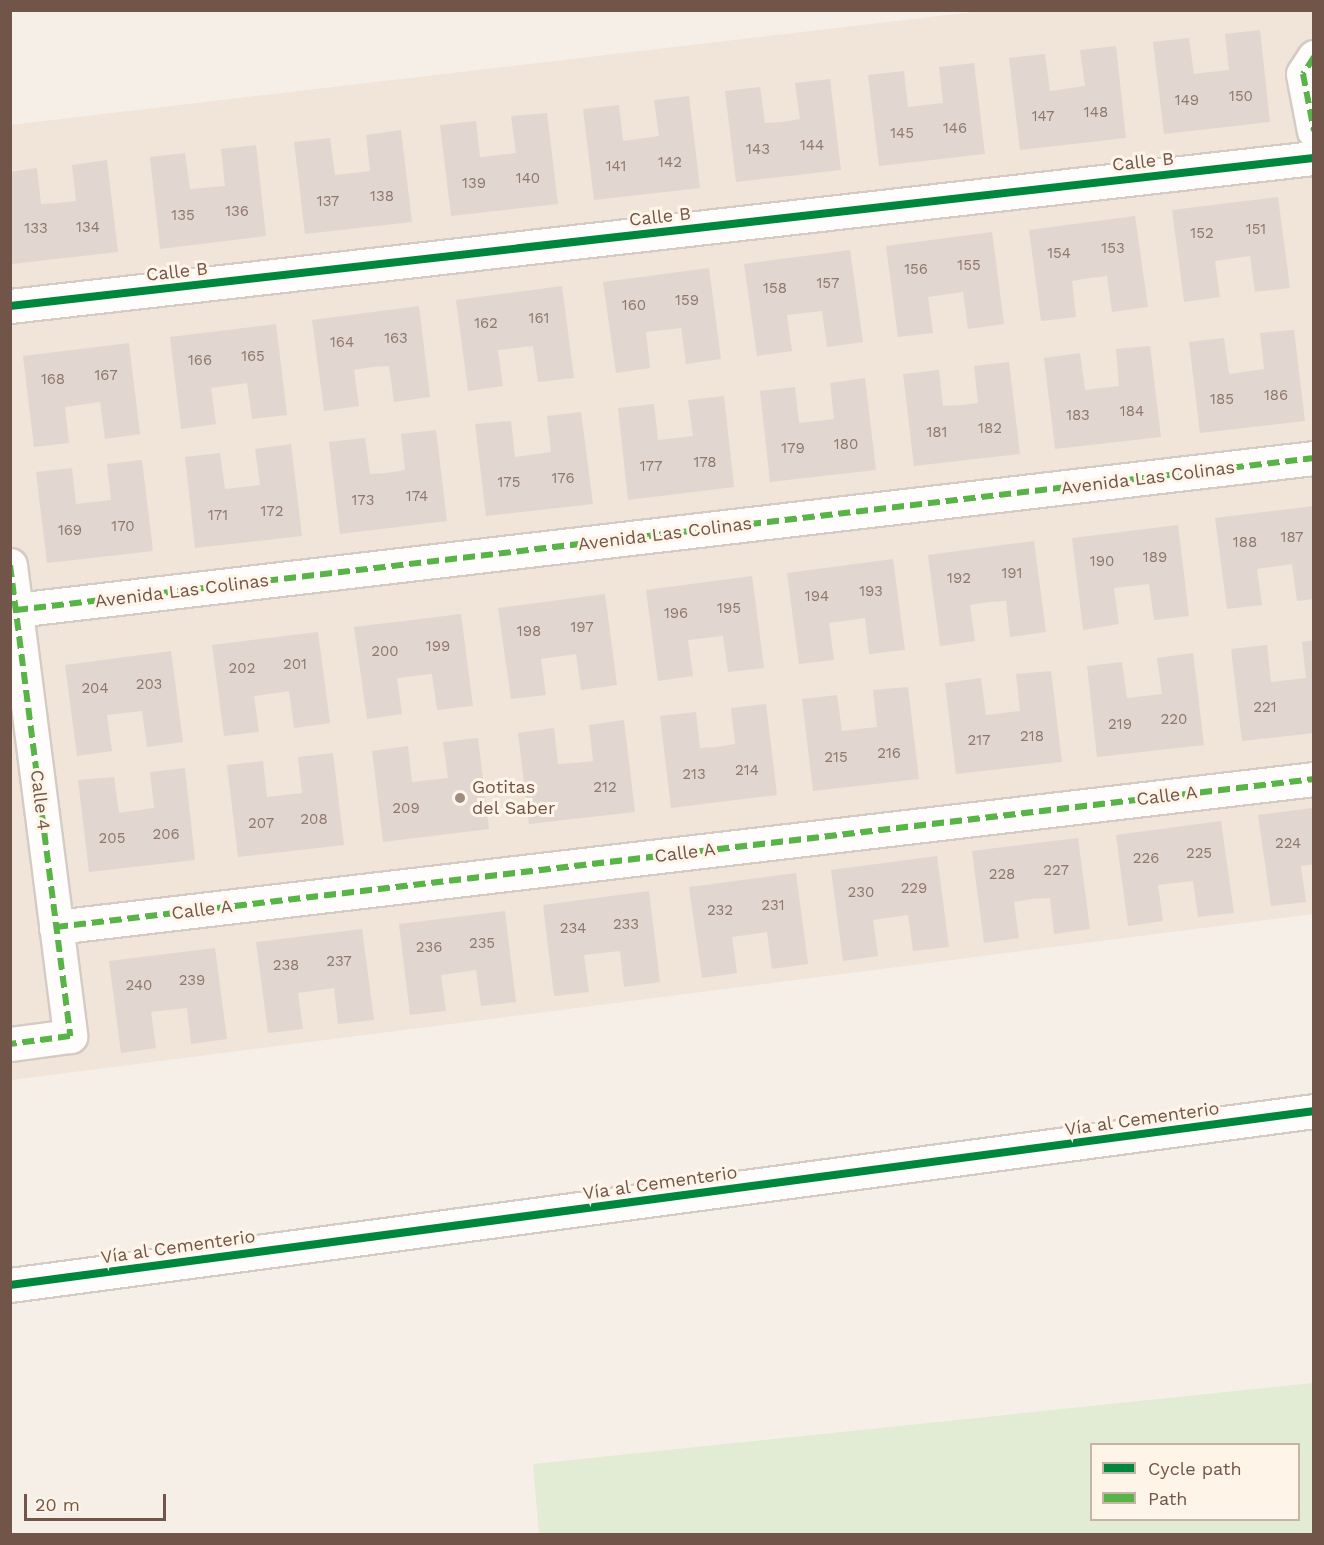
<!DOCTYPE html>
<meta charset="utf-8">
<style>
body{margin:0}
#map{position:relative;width:1324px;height:1545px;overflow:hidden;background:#f5efe8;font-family:"Work Sans",sans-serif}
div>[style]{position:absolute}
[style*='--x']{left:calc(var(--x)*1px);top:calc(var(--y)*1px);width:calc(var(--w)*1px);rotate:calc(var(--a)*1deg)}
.residential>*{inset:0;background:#f1e4d8}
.green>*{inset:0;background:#e2ebd3}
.building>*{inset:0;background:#e1d7d0}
.roads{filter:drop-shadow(2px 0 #d4cbc5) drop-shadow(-2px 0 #d4cbc5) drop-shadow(0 2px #d4cbc5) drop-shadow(0 -2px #d4cbc5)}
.minor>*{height:33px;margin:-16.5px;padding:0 16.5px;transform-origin:16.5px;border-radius:16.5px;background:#fefdfc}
.quiet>*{height:6px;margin-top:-3px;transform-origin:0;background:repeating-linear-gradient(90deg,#59b447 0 12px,transparent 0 18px)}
.cycleway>*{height:8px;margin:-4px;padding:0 4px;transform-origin:4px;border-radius:4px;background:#00873e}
.dots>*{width:16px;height:16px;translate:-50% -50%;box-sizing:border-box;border:3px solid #fef4e7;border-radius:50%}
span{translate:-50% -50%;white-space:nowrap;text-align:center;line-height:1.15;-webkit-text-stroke:6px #fef4e7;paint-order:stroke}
.number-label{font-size:15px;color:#90786d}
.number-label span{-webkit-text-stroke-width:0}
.street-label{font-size:18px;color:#725549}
.poi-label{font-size:18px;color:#725549}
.left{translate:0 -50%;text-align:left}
.frame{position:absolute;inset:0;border:12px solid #725549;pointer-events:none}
.legend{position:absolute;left:1090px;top:1443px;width:210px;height:78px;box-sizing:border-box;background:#fef4e7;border:2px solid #c6b4a8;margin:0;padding:8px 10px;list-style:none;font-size:18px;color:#725549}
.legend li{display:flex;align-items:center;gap:12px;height:30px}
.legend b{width:30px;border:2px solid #c6b4a8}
.scale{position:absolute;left:24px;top:1494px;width:142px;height:27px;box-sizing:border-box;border:3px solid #725549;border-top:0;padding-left:8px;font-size:18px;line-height:21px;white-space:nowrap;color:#725549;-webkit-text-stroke:4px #fef4e7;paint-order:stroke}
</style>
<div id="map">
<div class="residential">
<div style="clip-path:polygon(981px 11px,1313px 11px,1313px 914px,11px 1080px,10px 125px)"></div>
</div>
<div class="green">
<div style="clip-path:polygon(evenodd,1313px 1383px,1313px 1534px,539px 1534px,533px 1464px,1313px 1383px,1092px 1444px,1298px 1444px,1298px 1520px,1092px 1520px,1092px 1444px)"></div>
</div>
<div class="building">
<div style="clip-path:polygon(1260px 30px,1270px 122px,1164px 134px,1153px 42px,1189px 38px,1194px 74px,1211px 72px,1229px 70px,1225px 34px)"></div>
<div style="clip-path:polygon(1116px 46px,1126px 138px,1020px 150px,1009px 58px,1045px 54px,1050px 91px,1085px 86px,1080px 50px)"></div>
<div style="clip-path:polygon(974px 63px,985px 154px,879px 166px,868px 75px,904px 71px,908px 107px,943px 103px,939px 67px)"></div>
<div style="clip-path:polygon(830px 79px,841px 170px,736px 182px,725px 91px,760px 87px,765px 123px,782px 122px,800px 119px,795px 83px)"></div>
<div style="clip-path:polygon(689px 96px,700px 188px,594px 200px,583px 109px,619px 105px,623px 141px,659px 136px,654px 100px)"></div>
<div style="clip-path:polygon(547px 113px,558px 204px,451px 216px,440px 125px,476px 121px,480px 157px,516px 153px,511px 116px)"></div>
<div style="clip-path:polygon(401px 130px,412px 222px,305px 234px,294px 142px,330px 138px,335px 175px,370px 171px,366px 135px)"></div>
<div style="clip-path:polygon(256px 145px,266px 236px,160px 249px,150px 157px,185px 153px,190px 189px,225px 186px,221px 149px)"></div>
<div style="clip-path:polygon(107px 160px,118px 252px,12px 264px,10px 172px,37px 168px,41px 204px,58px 203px,76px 201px,72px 165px)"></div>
<div style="clip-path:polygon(1278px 197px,1290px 288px,1255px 292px,1250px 256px,1215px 261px,1220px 297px,1184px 302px,1172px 210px)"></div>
<div style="clip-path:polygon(1135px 216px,1148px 307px,1112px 312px,1107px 276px,1090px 278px,1072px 281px,1076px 317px,1041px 321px,1029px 230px)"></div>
<div style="clip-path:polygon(992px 232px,1004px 324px,968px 329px,963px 292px,928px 297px,933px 333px,898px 337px,886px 246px)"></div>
<div style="clip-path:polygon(850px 250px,863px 342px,827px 347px,822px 311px,787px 315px,792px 351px,757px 356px,744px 264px)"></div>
<div style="clip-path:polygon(709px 268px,721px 359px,686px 364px,681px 328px,664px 330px,646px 332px,650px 368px,616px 373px,603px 282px)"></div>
<div style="clip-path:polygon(562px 286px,574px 378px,538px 382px,533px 346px,498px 350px,503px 386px,468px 391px,456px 300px)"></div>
<div style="clip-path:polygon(419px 306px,430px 397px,394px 402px,389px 366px,372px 367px,354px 370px,359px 406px,324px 411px,312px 320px)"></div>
<div style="clip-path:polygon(276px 324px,287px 415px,252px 419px,247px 383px,211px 388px,216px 424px,181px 429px,170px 337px)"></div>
<div style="clip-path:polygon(1294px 330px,1305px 421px,1200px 433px,1189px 342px,1224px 338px,1229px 374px,1264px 369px,1260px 333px)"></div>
<div style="clip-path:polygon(129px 343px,140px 434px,105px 439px,100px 402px,65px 407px,69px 443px,34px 447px,23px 356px)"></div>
<div style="clip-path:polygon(1150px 346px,1161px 437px,1055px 449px,1044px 358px,1080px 353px,1085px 390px,1119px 386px,1116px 349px)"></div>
<div style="clip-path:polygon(1009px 362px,1020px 454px,914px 466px,903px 374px,939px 370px,943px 406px,960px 405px,978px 403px,974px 366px)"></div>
<div style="clip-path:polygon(865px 378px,876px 470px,770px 482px,760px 391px,795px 387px,799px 423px,834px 419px,830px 383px)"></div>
<div style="clip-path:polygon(724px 396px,734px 487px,628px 500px,618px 408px,654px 404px,658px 440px,693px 436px,688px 400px)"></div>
<div style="clip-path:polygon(581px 412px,593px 504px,486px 516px,475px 424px,511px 421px,515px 457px,551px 452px,547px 416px)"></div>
<div style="clip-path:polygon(436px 430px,447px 521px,340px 534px,329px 442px,365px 438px,370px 474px,387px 473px,405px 470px,401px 434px)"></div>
<div style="clip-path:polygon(291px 444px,302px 536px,195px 548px,185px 457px,220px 453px,225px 489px,260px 485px,255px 449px)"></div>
<div style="clip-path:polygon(142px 460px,153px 551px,47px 563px,36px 472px,72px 468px,76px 504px,111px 500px,107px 464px)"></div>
<div style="clip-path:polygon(1314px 506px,1314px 599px,1297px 601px,1292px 564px,1257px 569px,1262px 605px,1227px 609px,1215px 518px)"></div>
<div style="clip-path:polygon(1178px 525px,1189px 616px,1154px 620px,1149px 584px,1114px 588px,1119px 624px,1083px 630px,1072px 538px)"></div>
<div style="clip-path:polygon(1034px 541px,1046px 632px,1010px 637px,1006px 601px,989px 602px,970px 605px,975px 641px,940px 646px,928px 555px)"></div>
<div style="clip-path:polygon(893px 559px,905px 650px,869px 654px,865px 618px,829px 623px,834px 660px,799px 664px,787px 573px)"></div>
<div style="clip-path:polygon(752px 576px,764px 668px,728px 672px,723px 636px,688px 640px,693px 676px,658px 681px,646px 590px)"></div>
<div style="clip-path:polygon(605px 594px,617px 685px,581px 690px,576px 654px,541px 659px,546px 695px,511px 699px,498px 608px)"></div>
<div style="clip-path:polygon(461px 614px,473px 706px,437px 710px,432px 674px,397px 678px,402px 714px,367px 719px,354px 627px)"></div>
<div style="clip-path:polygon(318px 632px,330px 723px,294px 728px,289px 691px,254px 696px,259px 732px,224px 736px,212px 645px)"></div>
<div style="clip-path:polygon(1314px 640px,1314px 733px,1242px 741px,1231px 649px,1267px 645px,1271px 682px,1306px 678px,1302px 642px)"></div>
<div style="clip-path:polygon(171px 651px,183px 742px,147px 747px,142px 711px,107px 715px,112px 751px,77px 756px,65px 665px)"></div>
<div style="clip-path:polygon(1193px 653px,1204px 745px,1097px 757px,1087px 666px,1122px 662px,1127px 698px,1162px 694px,1157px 658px)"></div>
<div style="clip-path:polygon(1051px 671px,1062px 762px,956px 774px,945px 683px,981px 678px,986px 715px,1020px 711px,1016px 674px)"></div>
<div style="clip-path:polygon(908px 687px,919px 779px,813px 791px,802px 699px,837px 695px,842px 731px,859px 729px,877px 727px,873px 690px)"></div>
<div style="clip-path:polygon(766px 704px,777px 795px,671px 808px,660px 716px,696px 712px,700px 748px,717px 747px,735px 744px,731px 708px)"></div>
<div style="clip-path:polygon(624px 720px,635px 812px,529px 824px,518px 733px,554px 728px,558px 764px,575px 763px,593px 761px,589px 725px)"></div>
<div style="clip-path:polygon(478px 738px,489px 829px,383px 842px,372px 751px,408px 746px,412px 782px,448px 778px,443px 742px)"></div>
<div style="clip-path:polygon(333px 753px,344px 845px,238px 857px,227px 765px,263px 761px,267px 797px,284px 795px,302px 793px,298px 757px)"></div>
<div style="clip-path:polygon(185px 768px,195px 860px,89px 872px,78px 780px,114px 777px,119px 813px,154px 808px,150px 772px)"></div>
<div style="clip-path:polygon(1312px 808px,1314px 864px,1301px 866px,1306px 902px,1271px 906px,1258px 815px)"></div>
<div style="clip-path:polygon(1221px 821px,1234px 913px,1198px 917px,1193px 881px,1158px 885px,1163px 921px,1128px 926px,1116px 835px)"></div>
<div style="clip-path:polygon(1078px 838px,1090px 929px,1054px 934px,1050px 898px,1032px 899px,1014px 902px,1019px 938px,984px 943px,972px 851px)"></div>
<div style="clip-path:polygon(937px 856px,949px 947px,913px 951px,908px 915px,873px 920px,878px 956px,843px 961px,831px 870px)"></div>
<div style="clip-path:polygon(796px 873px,808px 964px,772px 969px,767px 932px,732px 937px,737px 973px,702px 978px,689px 887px)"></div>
<div style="clip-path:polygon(649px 891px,660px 982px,624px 987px,620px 951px,584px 955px,589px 992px,554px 996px,543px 905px)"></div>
<div style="clip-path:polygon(505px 911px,516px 1002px,481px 1006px,476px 970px,441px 975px,446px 1011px,410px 1015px,399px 924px)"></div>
<div style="clip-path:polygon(362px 929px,374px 1020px,338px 1024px,334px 988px,298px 993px,303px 1029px,268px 1033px,256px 942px)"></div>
<div style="clip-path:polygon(215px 948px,227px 1039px,191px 1044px,187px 1008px,151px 1012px,156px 1048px,121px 1053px,109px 961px)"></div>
</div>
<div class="roads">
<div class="minor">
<div style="--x:1314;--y:57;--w:20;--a:123"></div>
<div style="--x:1303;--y:74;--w:58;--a:79.1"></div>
<div style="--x:10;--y:306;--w:1312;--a:-6.48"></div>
<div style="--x:10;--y:565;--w:475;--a:82.7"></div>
<div style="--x:70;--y:1036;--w:61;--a:172.4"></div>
<div style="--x:16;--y:610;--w:1307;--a:-6.68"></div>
<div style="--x:56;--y:927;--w:1267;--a:-6.71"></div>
<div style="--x:10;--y:1285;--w:1316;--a:-7.6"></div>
</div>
</div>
<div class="quiet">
<div style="--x:1314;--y:57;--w:20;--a:123"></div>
<div style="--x:1303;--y:74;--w:58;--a:79.1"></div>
<div style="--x:10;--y:565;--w:475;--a:82.7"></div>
<div style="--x:70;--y:1036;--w:61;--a:172.4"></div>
<div style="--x:16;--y:610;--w:1307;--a:-6.68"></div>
<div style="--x:56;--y:927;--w:1267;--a:-6.71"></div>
</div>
<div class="cycleway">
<div style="--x:10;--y:306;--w:1312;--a:-6.48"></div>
<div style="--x:10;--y:1285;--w:1316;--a:-7.6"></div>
</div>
<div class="dots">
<div style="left:460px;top:798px;background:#a08b81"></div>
</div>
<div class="number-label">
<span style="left:1241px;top:97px">150</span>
<span style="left:1187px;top:101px">149</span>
<span style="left:1096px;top:113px">148</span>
<span style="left:1043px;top:117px">147</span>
<span style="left:955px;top:129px">146</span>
<span style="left:902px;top:134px">145</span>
<span style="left:812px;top:146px">144</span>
<span style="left:758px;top:150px">143</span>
<span style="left:670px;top:163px">142</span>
<span style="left:616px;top:167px">141</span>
<span style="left:528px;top:179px">140</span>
<span style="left:474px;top:184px">139</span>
<span style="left:382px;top:197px">138</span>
<span style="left:328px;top:202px">137</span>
<span style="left:237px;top:212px">136</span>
<span style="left:183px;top:216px">135</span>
<span style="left:88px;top:228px">134</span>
<span style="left:36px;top:229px">133</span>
<span style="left:1256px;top:230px">151</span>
<span style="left:1202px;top:234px">152</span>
<span style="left:1113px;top:249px">153</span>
<span style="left:1059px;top:254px">154</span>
<span style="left:969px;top:266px">155</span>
<span style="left:916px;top:270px">156</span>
<span style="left:828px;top:284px">157</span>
<span style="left:775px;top:289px">158</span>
<span style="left:687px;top:301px">159</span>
<span style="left:634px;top:306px">160</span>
<span style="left:539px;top:319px">161</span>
<span style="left:486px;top:324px">162</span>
<span style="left:396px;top:339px">163</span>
<span style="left:342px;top:343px">164</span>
<span style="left:253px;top:357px">165</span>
<span style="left:200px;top:361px">166</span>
<span style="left:106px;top:376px">167</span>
<span style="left:53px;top:380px">168</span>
<span style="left:1276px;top:396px">186</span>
<span style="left:1222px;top:400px">185</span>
<span style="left:1132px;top:412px">184</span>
<span style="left:1078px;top:416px">183</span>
<span style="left:990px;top:429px">182</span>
<span style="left:937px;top:433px">181</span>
<span style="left:846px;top:445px">180</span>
<span style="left:793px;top:449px">179</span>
<span style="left:705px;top:463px">178</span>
<span style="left:651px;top:467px">177</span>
<span style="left:563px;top:479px">176</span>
<span style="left:509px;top:483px">175</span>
<span style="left:417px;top:497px">174</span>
<span style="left:363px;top:501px">173</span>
<span style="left:272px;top:512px">172</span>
<span style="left:218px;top:516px">171</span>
<span style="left:123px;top:527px">170</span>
<span style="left:70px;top:531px">169</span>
<span style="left:1292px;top:538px">187</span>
<span style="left:1245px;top:543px">188</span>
<span style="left:1155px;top:558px">189</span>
<span style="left:1102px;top:562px">190</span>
<span style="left:1012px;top:574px">191</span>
<span style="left:959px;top:579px">192</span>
<span style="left:871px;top:592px">193</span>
<span style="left:817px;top:597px">194</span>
<span style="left:729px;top:609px">195</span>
<span style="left:676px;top:614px">196</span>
<span style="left:582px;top:628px">197</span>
<span style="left:529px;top:632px">198</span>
<span style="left:438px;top:647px">199</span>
<span style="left:385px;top:652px">200</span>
<span style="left:295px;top:665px">201</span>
<span style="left:242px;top:669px">202</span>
<span style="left:149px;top:685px">203</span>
<span style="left:95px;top:689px">204</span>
<span style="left:1265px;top:708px">221</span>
<span style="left:1174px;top:720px">220</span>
<span style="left:1120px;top:725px">219</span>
<span style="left:1032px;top:737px">218</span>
<span style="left:979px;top:741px">217</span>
<span style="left:889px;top:754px">216</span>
<span style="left:836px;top:758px">215</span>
<span style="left:747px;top:771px">214</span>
<span style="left:694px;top:775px">213</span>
<span style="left:605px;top:788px">212</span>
<span style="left:406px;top:809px">209</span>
<span style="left:314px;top:820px">208</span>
<span style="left:261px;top:824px">207</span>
<span style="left:166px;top:835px">206</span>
<span style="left:112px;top:839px">205</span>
<span style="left:1288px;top:844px">224</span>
<span style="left:1199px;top:854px">225</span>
<span style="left:1146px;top:859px">226</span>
<span style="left:1056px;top:871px">227</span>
<span style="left:1002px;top:875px">228</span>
<span style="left:914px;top:889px">229</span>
<span style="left:861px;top:893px">230</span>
<span style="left:773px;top:906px">231</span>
<span style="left:720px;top:911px">232</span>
<span style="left:626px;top:925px">233</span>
<span style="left:573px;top:929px">234</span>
<span style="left:482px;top:944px">235</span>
<span style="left:429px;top:948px">236</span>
<span style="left:339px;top:962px">237</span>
<span style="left:286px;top:966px">238</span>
<span style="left:192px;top:981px">239</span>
<span style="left:139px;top:986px">240</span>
</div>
<div class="street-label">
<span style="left:1143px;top:162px;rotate:-6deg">Calle B</span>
<span style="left:660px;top:217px;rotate:-6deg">Calle B</span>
<span style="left:177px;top:272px;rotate:-6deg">Calle B</span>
<span style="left:1148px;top:478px;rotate:-7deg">Avenida Las Colinas</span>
<span style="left:665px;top:534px;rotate:-7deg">Avenida Las Colinas</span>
<span style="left:182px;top:591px;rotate:-7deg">Avenida Las Colinas</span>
<span style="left:1167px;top:796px;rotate:-7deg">Calle A</span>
<span style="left:40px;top:800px;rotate:83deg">Calle 4</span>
<span style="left:685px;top:853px;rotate:-7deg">Calle A</span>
<span style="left:202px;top:910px;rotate:-7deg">Calle A</span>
<span style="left:1142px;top:1119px;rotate:-8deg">Vía al Cementerio</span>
<span style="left:660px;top:1183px;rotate:-8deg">Vía al Cementerio</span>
<span style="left:178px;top:1247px;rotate:-8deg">Vía al Cementerio</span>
</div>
<div class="poi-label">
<span class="left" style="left:472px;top:798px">Gotitas<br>del Saber</span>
</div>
<div class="frame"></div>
<ul class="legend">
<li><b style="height:8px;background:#00873e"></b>Cycle path</li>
<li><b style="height:8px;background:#59b447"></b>Path</li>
</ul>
<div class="scale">20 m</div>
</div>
